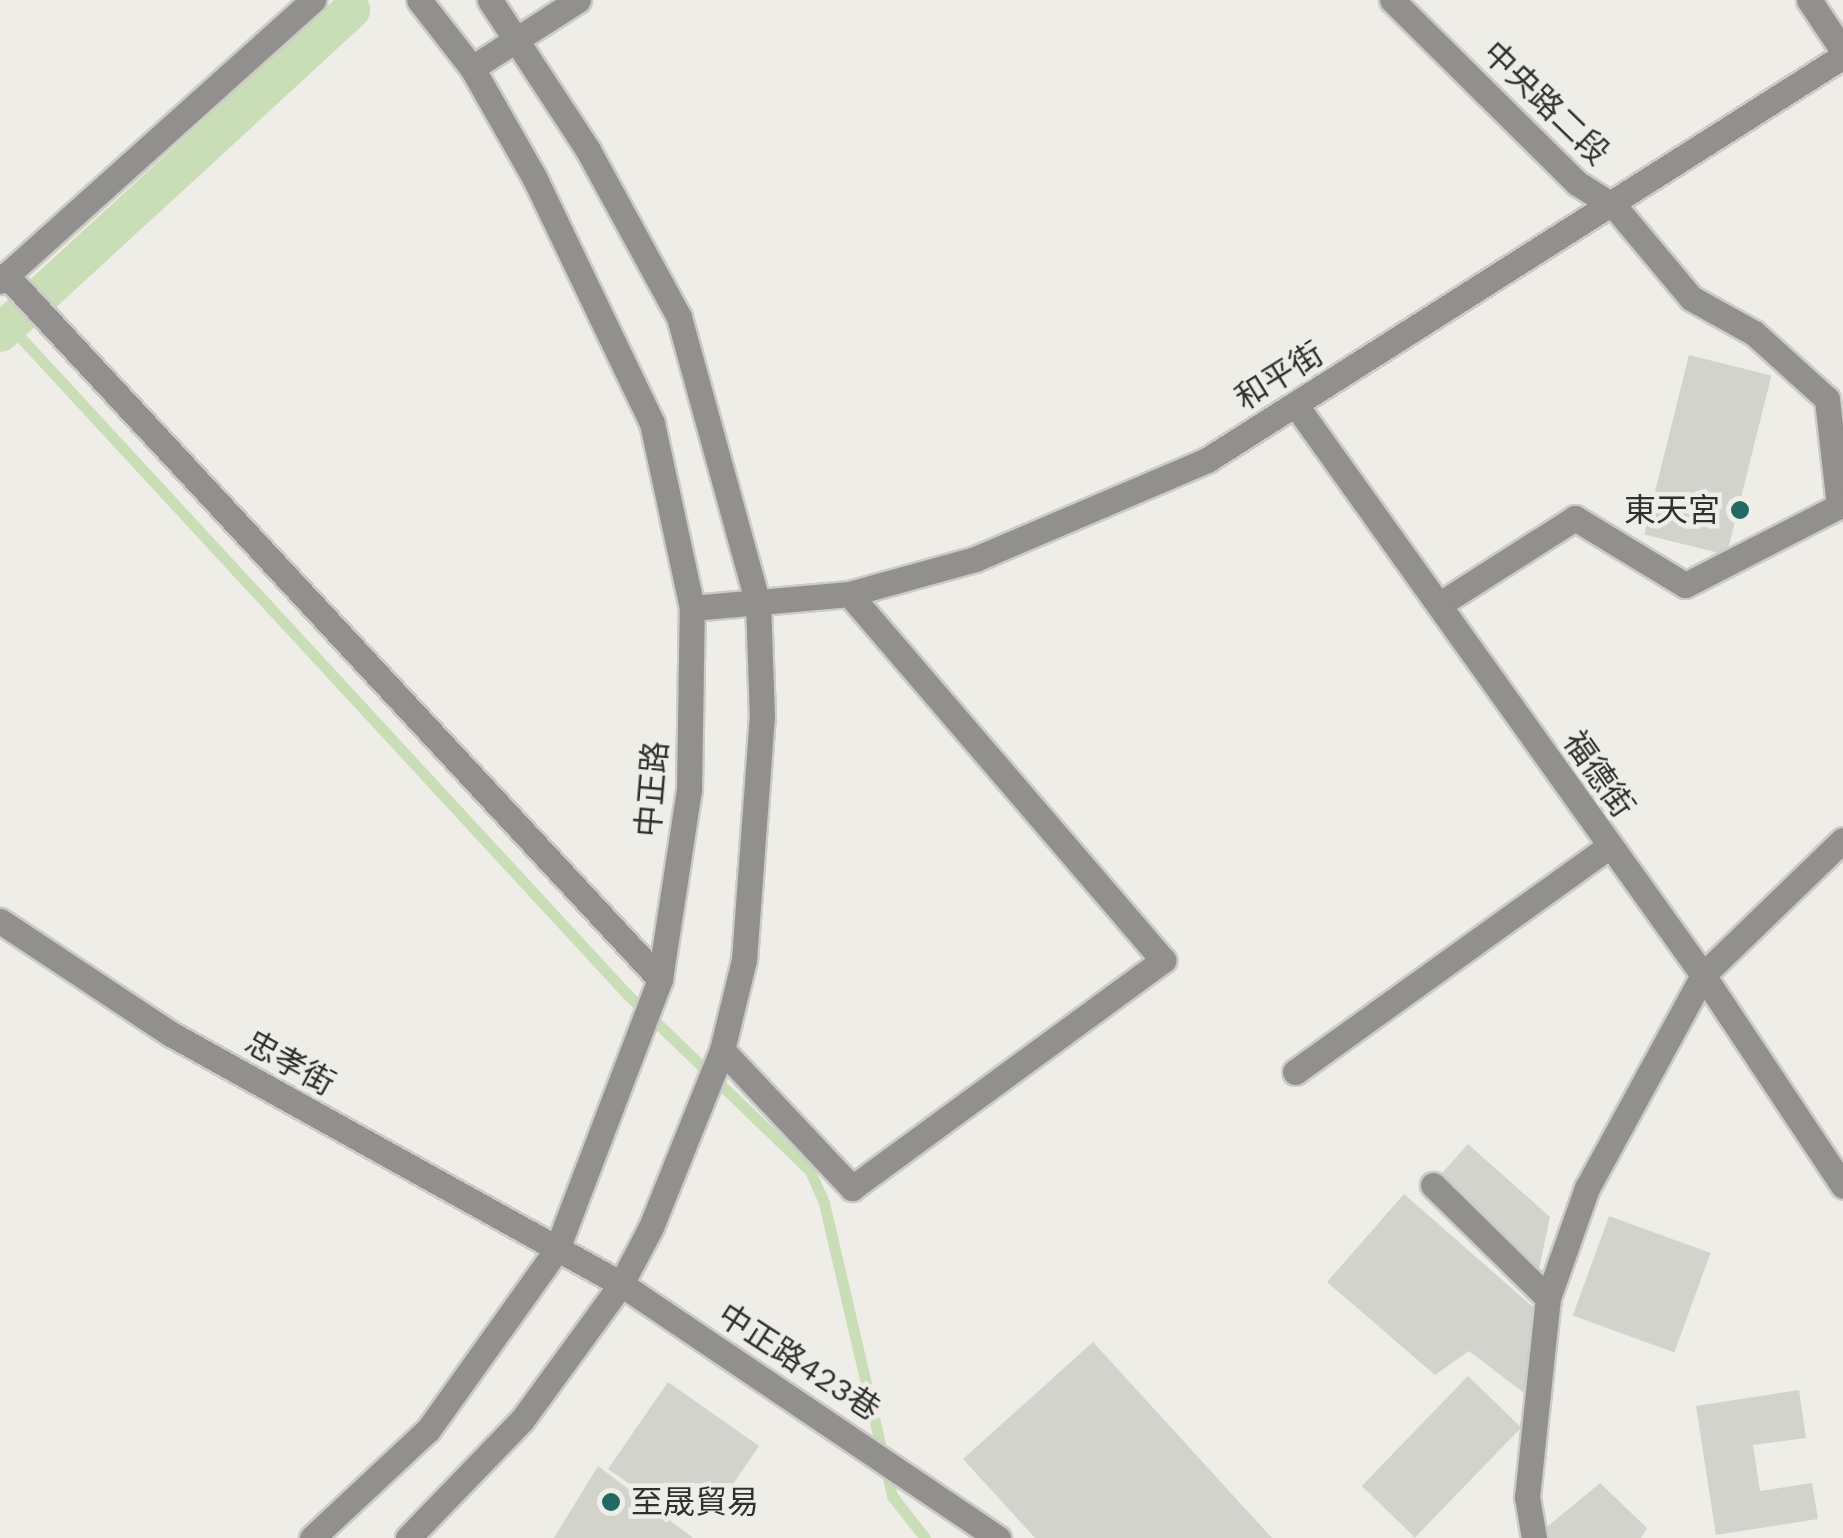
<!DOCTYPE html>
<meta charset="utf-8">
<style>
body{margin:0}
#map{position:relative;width:1843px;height:1538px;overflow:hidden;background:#eeede7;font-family:"Work Sans","Noto Sans TC",sans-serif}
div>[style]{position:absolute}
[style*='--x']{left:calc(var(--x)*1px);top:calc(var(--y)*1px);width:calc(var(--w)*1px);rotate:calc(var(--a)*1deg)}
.stream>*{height:11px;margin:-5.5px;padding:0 5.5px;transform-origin:5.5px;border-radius:5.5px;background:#c9ddb7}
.canal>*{height:38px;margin:-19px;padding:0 19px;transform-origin:19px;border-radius:19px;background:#c9ddb7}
.building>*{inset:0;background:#d3d3ce;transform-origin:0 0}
.roads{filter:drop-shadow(2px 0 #cccbc6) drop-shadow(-2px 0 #cccbc6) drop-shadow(0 2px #cccbc6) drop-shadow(0 -2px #cccbc6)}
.minor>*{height:25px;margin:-12.5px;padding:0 12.5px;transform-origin:12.5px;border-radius:12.5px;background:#92908e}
.dots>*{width:28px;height:28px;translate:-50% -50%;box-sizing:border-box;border:5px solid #eeede7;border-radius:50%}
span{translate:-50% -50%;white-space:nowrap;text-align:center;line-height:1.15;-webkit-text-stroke:9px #eeede7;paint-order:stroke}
.street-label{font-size:32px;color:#30302e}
.poi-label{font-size:32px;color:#30302e}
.right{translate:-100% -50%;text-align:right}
.left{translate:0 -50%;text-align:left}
</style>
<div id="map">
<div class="stream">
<div style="--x:9;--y:325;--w:912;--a:47.27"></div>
<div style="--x:628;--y:995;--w:253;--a:44"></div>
<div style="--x:810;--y:1171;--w:35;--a:66"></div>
<div style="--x:824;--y:1203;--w:301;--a:76.9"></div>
<div style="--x:892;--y:1496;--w:53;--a:51.8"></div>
</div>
<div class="canal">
<div style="--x:0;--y:333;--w:477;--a:-42.6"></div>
</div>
<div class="building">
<div style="left:1689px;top:355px;width:85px;height:185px;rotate:14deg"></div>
<div style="clip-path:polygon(1468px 1144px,1550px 1217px,1537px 1278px,1433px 1183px)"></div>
<div style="clip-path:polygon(1404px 1194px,1540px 1313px,1524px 1393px,1469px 1351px,1435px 1375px,1327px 1282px)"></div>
<div style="left:1609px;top:1216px;width:108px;height:106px;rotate:20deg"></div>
<div style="clip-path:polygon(1093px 1342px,1272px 1538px,1035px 1538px,963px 1459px)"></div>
<div style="left:1468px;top:1376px;width:74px;height:153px;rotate:44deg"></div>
<div style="clip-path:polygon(668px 1382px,759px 1446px,720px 1503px,695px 1487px,676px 1516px,608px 1469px)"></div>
<div style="clip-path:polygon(1799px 1390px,1806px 1438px,1753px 1445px,1760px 1491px,1812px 1483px,1818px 1519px,1716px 1535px,1696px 1406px)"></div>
<div style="clip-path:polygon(598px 1466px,693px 1538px,554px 1538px)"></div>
<div style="clip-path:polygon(1600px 1483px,1647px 1528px,1641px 1538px,1543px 1538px,1542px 1531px)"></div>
</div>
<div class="roads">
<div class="minor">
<div style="--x:1392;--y:0;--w:260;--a:44.7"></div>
<div style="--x:1577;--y:183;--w:45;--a:32.3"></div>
<div style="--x:1615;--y:207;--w:119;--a:50.1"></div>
<div style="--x:1691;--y:298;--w:72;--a:29.1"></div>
<div style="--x:1754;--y:333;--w:98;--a:42.1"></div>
<div style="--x:1827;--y:399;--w:108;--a:83.6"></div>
<div style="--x:1839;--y:506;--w:173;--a:152.8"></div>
<div style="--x:1685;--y:585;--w:129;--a:-148.7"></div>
<div style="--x:1575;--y:518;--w:160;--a:147.5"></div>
<div style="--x:1809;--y:0;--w:61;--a:56.3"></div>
<div style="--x:472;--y:68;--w:126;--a:-32.7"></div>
<div style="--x:6;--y:275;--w:961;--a:47.11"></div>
<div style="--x:0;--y:281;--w:421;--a:-41.9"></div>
<div style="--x:1295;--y:404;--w:702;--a:54.45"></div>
<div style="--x:1703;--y:975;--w:253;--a:56.4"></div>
<div style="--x:692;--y:608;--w:158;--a:-5.1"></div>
<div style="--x:849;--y:594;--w:131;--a:-15.5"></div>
<div style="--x:975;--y:559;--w:252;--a:-23.1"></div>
<div style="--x:1207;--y:460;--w:753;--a:-32.42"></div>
<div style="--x:0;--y:921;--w:205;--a:33.5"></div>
<div style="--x:171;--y:1034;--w:515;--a:29.05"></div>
<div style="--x:621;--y:1284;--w:455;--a:34"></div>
<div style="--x:722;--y:1050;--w:190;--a:46.7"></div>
<div style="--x:852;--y:1188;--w:386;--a:-36.2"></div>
<div style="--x:1163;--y:960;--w:482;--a:-130.6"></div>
<div style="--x:1295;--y:1072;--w:388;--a:-35.7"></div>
<div style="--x:1433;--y:1185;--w:161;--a:44.5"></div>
<div style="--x:312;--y:1538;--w:158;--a:-43"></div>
<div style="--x:428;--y:1430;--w:222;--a:-54.5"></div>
<div style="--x:557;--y:1249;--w:289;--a:-69.1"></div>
<div style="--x:660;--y:979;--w:191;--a:-81.3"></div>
<div style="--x:689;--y:790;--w:182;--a:-89.1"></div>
<div style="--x:692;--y:608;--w:189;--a:-102.2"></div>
<div style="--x:652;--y:423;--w:273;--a:-115.6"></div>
<div style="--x:534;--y:177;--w:125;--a:-119.6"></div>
<div style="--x:472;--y:68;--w:86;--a:-127.9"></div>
<div style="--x:408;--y:1538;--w:164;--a:-46"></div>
<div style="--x:522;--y:1420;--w:168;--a:-53.9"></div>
<div style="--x:621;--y:1284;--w:64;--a:-62.2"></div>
<div style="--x:651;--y:1227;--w:191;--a:-68.1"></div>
<div style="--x:722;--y:1050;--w:93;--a:-76.3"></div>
<div style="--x:744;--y:960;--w:244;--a:-85.8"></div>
<div style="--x:762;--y:717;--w:113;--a:-92"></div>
<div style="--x:758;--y:604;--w:298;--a:-105.4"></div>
<div style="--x:679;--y:317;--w:190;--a:-118.6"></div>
<div style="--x:588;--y:150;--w:179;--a:-123.2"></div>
<div style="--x:1534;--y:1538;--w:42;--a:-99.7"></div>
<div style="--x:1527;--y:1497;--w:200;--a:-84"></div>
<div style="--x:1548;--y:1298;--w:117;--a:-70.5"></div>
<div style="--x:1587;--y:1188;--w:243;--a:-61.4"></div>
<div style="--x:1703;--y:975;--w:194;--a:-44"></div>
</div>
</div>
<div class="dots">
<div style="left:1740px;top:510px;background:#216a62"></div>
<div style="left:611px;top:1502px;background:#216a62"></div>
</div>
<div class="street-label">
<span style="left:1546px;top:103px;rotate:44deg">中央路二段</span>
<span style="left:1279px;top:376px;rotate:-32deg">和平街</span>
<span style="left:1599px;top:774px;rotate:55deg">福德街</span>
<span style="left:652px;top:789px;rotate:-85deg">中正路</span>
<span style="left:290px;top:1063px;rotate:29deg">忠孝街</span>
<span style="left:799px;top:1362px;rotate:33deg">中正路423巷</span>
</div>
<div class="poi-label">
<span class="right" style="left:1720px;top:510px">東天宮</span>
<span class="left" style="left:631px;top:1502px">至晟貿易</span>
</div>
</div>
